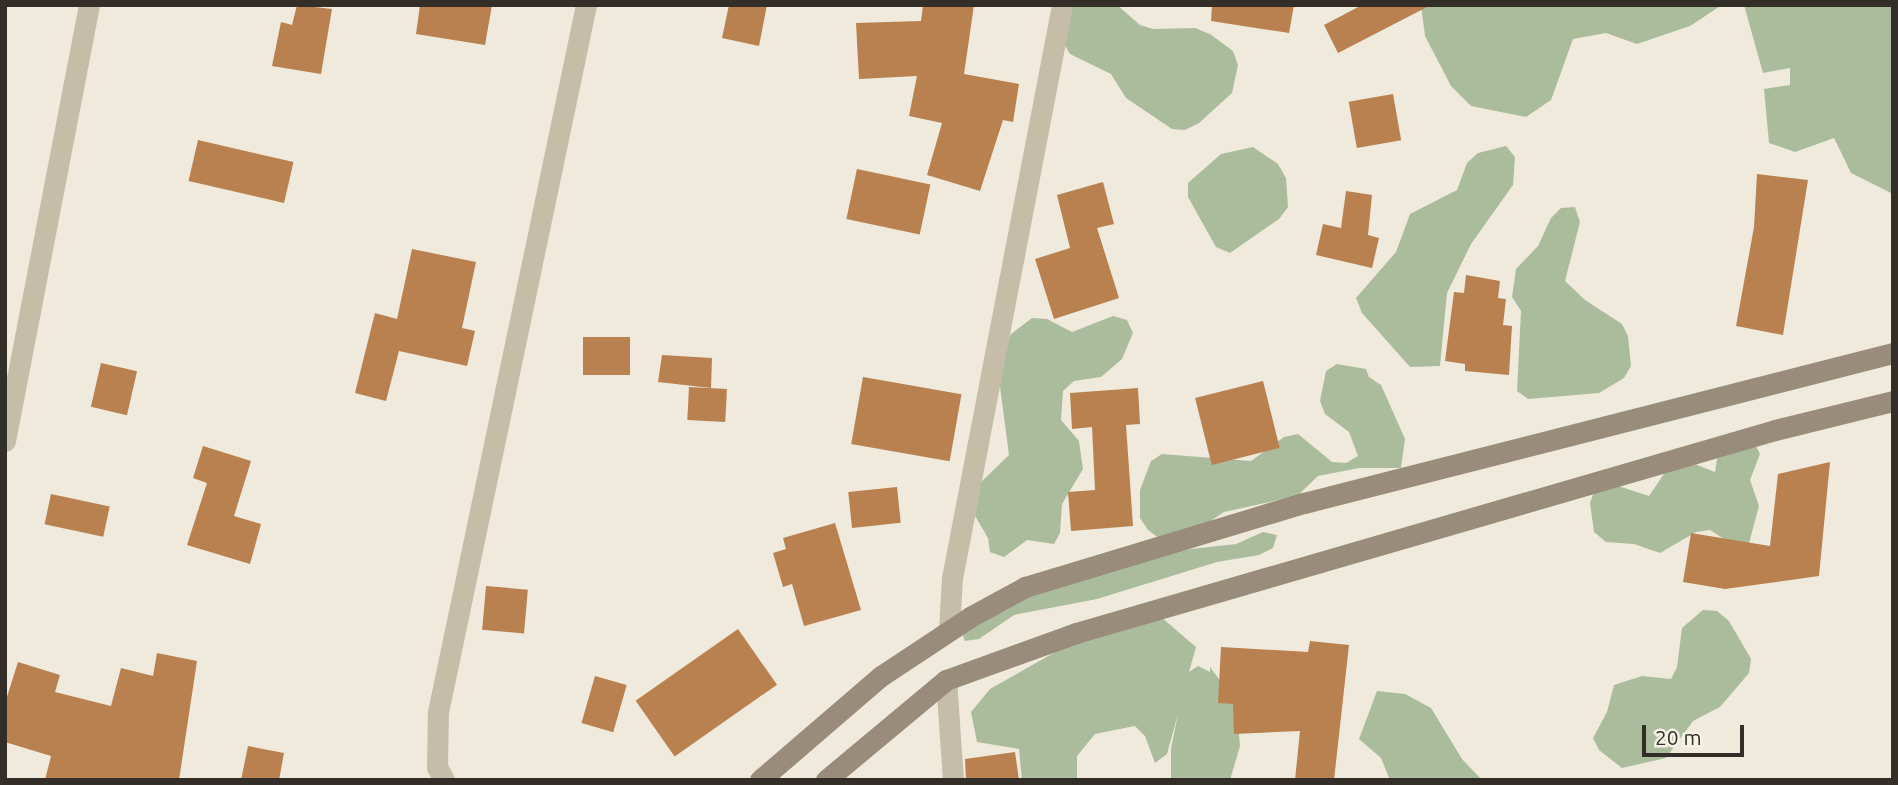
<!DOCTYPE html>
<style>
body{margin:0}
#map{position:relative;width:1898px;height:785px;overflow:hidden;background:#efeadb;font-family:Ubuntu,sans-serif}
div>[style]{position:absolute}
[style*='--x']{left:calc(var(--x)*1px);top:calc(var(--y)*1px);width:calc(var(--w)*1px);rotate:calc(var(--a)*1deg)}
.green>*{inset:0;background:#abbc9d}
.building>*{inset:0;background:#b9814f;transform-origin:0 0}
.street>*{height:21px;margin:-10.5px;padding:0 10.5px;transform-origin:10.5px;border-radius:10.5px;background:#c6bda9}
.secondary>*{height:21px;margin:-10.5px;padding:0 10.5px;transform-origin:10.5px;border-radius:10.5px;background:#998c7a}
span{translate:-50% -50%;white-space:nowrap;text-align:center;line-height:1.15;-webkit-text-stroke:7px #f7f3e7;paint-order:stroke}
.frame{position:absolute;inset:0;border:7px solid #332e28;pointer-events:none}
.scale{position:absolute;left:1642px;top:725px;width:102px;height:32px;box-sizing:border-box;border:4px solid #332e28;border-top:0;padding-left:9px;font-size:21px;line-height:24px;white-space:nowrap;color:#332e28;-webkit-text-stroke:5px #f7f3e7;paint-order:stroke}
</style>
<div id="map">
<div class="green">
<div style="clip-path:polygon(1070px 5px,1117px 5px,1140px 25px,1153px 29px,1195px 28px,1210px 34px,1233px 51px,1238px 65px,1232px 93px,1199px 123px,1185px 130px,1172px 129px,1126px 98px,1111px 74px,1070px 54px,1063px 42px)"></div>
<div style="clip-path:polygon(1421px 5px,1722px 5px,1690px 26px,1637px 44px,1606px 33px,1573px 39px,1551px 100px,1526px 117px,1471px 106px,1451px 86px,1425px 36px)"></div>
<div style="clip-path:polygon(1744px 5px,1893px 5px,1893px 194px,1851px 173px,1834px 138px,1795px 152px,1769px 143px,1764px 89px,1790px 85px,1790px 68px,1763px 73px)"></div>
<div style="clip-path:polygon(1506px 146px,1515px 157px,1513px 185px,1471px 244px,1447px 293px,1440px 366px,1410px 367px,1362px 313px,1356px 298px,1396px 252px,1410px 214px,1457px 190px,1467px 163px,1478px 153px)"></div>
<div style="clip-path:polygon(1253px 147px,1278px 164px,1286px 178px,1288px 207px,1279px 219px,1230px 253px,1216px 247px,1188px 197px,1188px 183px,1221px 154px)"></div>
<div style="clip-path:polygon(1575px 207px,1580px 222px,1565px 281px,1585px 300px,1622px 324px,1628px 336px,1631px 366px,1624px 378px,1599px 393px,1528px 399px,1517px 391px,1521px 311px,1512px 297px,1516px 269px,1538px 246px,1551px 218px,1561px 208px)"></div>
<div style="clip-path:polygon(1113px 316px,1127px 320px,1133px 333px,1122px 359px,1101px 377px,1074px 381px,1063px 391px,1061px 420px,1079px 441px,1083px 469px,1062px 504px,1060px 533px,1054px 544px,1027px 540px,1004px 557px,990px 552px,988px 538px,974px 514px,976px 487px,1009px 455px,999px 379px,1010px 335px,1032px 318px,1047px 319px,1072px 332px)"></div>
<div style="clip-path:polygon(1337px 364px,1366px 369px,1369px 377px,1381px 385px,1405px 439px,1401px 468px,1359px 468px,1318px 476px,1297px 496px,1224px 512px,1186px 538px,1160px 539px,1148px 530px,1140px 518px,1140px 490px,1151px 461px,1162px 454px,1251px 461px,1284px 437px,1298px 434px,1332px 462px,1346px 463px,1358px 456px,1349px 432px,1325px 414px,1320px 401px,1326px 371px)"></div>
<div style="clip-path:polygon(1754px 442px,1760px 454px,1750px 480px,1759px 506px,1748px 547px,1735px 546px,1710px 530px,1696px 532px,1660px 553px,1634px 544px,1606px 542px,1594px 532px,1590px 503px,1595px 489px,1609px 483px,1649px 496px,1666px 471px,1692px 463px,1715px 472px,1717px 459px,1741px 444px)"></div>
<div style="clip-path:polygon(1263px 532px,1277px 535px,1273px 548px,1259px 555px,1217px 562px,1097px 599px,1014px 615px,979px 639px,965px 641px,960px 628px,982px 609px,1182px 550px,1236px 544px)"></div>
<div style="clip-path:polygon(1703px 610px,1717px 611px,1729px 621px,1751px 659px,1749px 673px,1720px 707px,1693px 721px,1666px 758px,1622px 768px,1599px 750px,1593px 738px,1607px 712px,1614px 685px,1642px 676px,1671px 679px,1677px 667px,1682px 628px)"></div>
<div style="clip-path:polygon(1161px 617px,1196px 647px,1189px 672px,1198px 666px,1210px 672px,1210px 667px,1236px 702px,1240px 746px,1230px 780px,1171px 780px,1171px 749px,1178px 714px,1167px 754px,1155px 763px,1145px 736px,1135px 726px,1095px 734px,1077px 756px,1077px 780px,1022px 780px,1019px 749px,977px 742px,971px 712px,990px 689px,1066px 646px)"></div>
<div style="clip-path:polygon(1377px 691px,1405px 694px,1431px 708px,1462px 759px,1482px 780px,1390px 780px,1381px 758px,1359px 739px)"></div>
</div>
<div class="building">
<div style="clip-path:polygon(297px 5px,332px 9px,321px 74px,272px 66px,281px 22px,292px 25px)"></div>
<div style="clip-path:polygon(420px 5px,492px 5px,485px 45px,416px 34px)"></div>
<div style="clip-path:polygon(729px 5px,767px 5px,759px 46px,722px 38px)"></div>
<div style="clip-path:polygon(923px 5px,974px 5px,964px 74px,1019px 84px,1013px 122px,1003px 120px,980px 191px,927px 175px,942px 123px,909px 116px,917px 76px,859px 79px,856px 23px,921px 21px)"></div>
<div style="clip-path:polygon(1212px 5px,1294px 5px,1289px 33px,1211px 21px)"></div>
<div style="clip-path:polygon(1362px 5px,1431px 5px,1338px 53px,1324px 25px)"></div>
<div style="left:1393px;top:94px;width:47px;height:45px;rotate:80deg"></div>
<div style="left:198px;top:140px;width:98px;height:42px;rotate:13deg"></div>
<div style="left:857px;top:169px;width:75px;height:51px;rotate:12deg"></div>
<div style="clip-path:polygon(1757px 174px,1808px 180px,1783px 335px,1736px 326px,1754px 227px)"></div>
<div style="clip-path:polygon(1103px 182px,1114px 224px,1097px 228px,1119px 298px,1054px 319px,1035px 259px,1070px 248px,1057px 195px)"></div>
<div style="clip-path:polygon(1346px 191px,1372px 195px,1368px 235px,1379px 238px,1372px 268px,1316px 255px,1323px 224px,1341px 228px)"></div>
<div style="clip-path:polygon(412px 249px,476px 262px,462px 328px,475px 331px,467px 366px,399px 351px,386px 401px,355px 393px,375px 313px,397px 319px)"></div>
<div style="clip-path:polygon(1466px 275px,1500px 281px,1498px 298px,1506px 299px,1503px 325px,1512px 326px,1509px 375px,1465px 371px,1465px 364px,1445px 361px,1454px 292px,1464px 293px)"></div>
<div style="left:583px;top:337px;width:47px;height:38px"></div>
<div style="clip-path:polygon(662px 355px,712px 358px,711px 388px,658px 382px)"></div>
<div style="left:101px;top:363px;width:37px;height:45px;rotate:13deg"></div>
<div style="left:863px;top:377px;width:100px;height:68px;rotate:10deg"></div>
<div style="left:1263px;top:381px;width:69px;height:70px;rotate:76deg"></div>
<div style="left:689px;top:387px;width:38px;height:33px;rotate:3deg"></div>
<div style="clip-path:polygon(1138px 388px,1140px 424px,1126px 425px,1133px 526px,1071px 531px,1068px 492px,1095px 490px,1092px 427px,1072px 429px,1070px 393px)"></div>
<div style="clip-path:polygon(203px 446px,251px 461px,234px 516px,261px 524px,250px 564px,187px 545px,207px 483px,193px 478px)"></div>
<div style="clip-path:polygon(1830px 462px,1819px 576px,1725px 589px,1683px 582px,1691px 533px,1770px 546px,1778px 474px)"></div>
<div style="left:897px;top:487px;width:36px;height:49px;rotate:84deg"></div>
<div style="left:51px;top:494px;width:60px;height:31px;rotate:12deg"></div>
<div style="clip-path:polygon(835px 523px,861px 610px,804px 626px,792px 584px,783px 587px,773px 553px,786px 549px,783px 538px)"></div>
<div style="left:486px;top:586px;width:42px;height:44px;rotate:5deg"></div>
<div style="left:738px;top:629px;width:68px;height:125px;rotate:55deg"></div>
<div style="clip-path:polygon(1310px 641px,1349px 645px,1334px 780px,1295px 780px,1300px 731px,1234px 734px,1233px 704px,1218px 703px,1221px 647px,1308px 652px)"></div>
<div style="clip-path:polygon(157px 653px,197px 661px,179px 780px,45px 780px,51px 756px,5px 742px,5px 703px,18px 662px,60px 675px,55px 692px,111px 706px,121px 668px,153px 676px)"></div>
<div style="left:595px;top:676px;width:33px;height:49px;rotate:16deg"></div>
<div style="clip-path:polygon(248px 746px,284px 753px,279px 780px,241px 780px)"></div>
<div style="clip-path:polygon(1015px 752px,1019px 780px,966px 780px,965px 759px)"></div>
</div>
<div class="street">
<div style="--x:5;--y:441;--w:444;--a:-79.1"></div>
<div style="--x:949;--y:631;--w:53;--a:-86.8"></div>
<div style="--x:952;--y:578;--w:583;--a:-79.13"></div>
<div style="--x:946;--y:680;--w:100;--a:86"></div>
<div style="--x:444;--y:780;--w:15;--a:-118"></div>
<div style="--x:437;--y:767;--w:55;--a:-89"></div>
<div style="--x:438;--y:712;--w:722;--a:-78.18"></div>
</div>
<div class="secondary">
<div style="--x:760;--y:780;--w:160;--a:-40.7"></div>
<div style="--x:881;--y:676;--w:107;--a:-33.5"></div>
<div style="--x:970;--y:617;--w:63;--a:-28.6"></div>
<div style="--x:1025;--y:587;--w:291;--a:-16.8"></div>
<div style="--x:1304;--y:503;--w:608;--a:-14.29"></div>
<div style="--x:826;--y:780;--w:156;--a:-39.8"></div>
<div style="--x:946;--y:680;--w:138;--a:-19.9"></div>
<div style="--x:1076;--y:633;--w:728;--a:-16.19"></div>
<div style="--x:1775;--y:430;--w:122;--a:-13.8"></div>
</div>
<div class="frame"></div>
<div class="scale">20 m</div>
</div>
